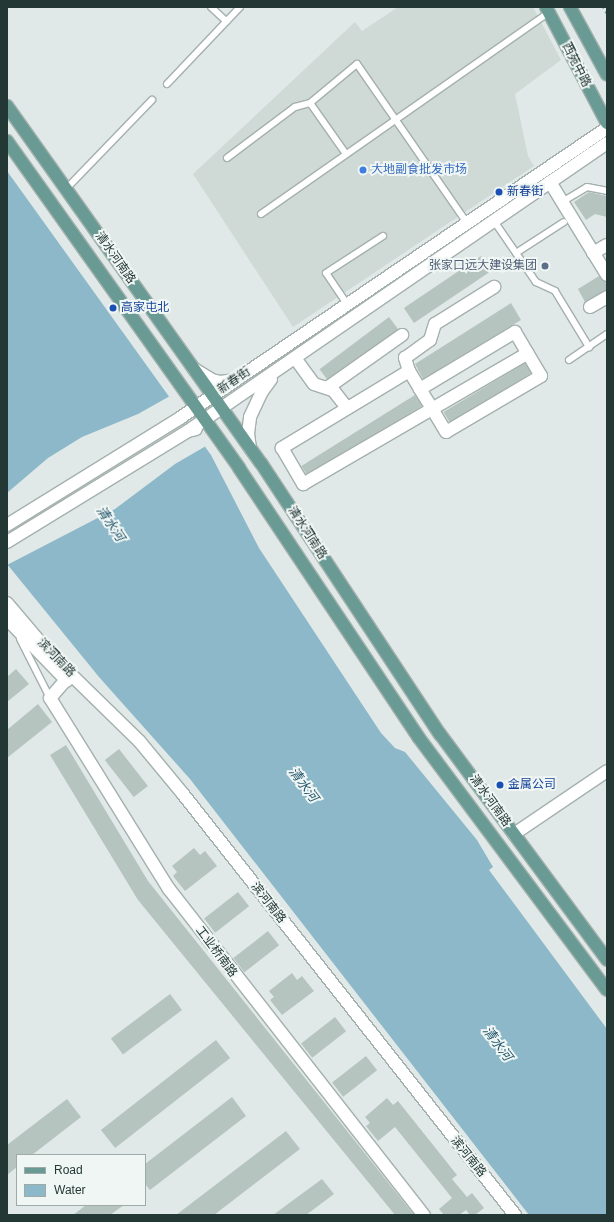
<!DOCTYPE html>
<meta charset="utf-8">
<style>
body{margin:0}
#map{position:relative;width:614px;height:1222px;overflow:hidden;background:#e0e9e7;font-family:Arial,"Noto Sans SC",sans-serif}
div>[style]{position:absolute}
[style*='--x']{left:calc(var(--x)*1px);top:calc(var(--y)*1px);width:calc(var(--w)*1px);rotate:calc(var(--a)*1deg)}
.built>*{inset:0;background:#cfd9d6}
.water>*{inset:0;background:#8db8c9}
.pier>*{inset:0;background:#e0e9e7}
.building>*{inset:0;background:#b6c4c0;transform-origin:0 0}
.path>*{height:2px;margin-top:-1px;transform-origin:0;background:repeating-linear-gradient(90deg,#84aaa3 0 2px,transparent 0 5px)}
.roads{filter:drop-shadow(1px 0 #a4b0ae) drop-shadow(-1px 0 #a4b0ae) drop-shadow(0 1px #a4b0ae) drop-shadow(0 -1px #a4b0ae)}
.lane>*{height:6px;margin:-3px;padding:0 3px;transform-origin:3px;border-radius:3px;background:#fff}
.street>*{height:12px;margin:-6px;padding:0 6px;transform-origin:6px;border-radius:6px;background:#fff}
.secondary>*{height:12px;margin:-6px;padding:0 6px;transform-origin:6px;border-radius:6px;background:#fff}
.primary>*{height:12px;margin:-6px;padding:0 6px;transform-origin:6px;border-radius:6px;background:#699b94}
.dots>*{width:11px;height:11px;translate:-50% -50%;box-sizing:border-box;border:2px solid #f0f6f4;border-radius:50%}
span{translate:-50% -50%;white-space:nowrap;text-align:center;line-height:1.15;-webkit-text-stroke:4px #f0f6f4;paint-order:stroke}
.street-label{font-size:12px;color:#233835}
.shop-label{font-size:12px;color:#366cbe}
.left{translate:0 -50%;text-align:left}
.transit-label{font-size:12px;color:#164399}
.service-label{font-size:12px;color:#4e5e75}
.right{translate:-100% -50%;text-align:right}
.water-label{font-size:13px;color:#23576d;font-style:italic}
.frame{position:absolute;inset:0;border:8px solid #233835;pointer-events:none}
.legend{position:absolute;left:16px;top:1154px;width:130px;height:52px;box-sizing:border-box;background:#f0f6f4;border:1px solid #9eaaa8;margin:0;padding:5px 7px;list-style:none;font-size:12px;color:#233835}
.legend li{display:flex;align-items:center;gap:8px;height:20px}
.legend b{width:20px;border:1px solid #9eaaa8}
</style>
<div id="map">
<div class="built">
<div style="clip-path:polygon(398px 7px,533px 7px,561px 60px,515px 94px,528px 156px,534px 166px,293px 327px,193px 174px,355px 22px,362px 31px)"></div>
</div>
<div class="water">
<div style="clip-path:polygon(7px 171px,211px 455px,259px 548px,381px 733px,395px 748px,405px 752px,477px 840px,493px 867px,489px 870px,607px 1029px,607px 1215px,529px 1215px,190px 779px,99px 677px,7px 564px)"></div>
</div>
<div class="pier">
<div style="clip-path:polygon(170px 396px,206px 446px,175px 464px,115px 509px,7px 565px,7px 493px,48px 458px,82px 437px,138px 414px)"></div>
</div>
<div class="building">
<div style="clip-path:polygon(589px 192px,607px 196px,607px 217px,595px 214px,586px 220px,574px 202px)"></div>
<div style="left:481px;top:256px;width:18px;height:93px;rotate:56deg"></div>
<div style="clip-path:polygon(599px 276px,607px 282px,607px 290px,585px 302px,578px 289px)"></div>
<div style="clip-path:polygon(511px 303px,521px 320px,423px 379px,415px 364px)"></div>
<div style="left:389px;top:317px;width:15px;height:87px;rotate:53deg"></div>
<div style="left:525px;top:363px;width:12px;height:95px;rotate:59deg"></div>
<div style="left:415px;top:395px;width:13px;height:134px;rotate:58deg"></div>
<div style="clip-path:polygon(16px 669px,29px 684px,7px 702px,7px 677px)"></div>
<div style="clip-path:polygon(38px 704px,52px 722px,7px 758px,7px 730px)"></div>
<div style="clip-path:polygon(66px 745px,148px 881px,414px 1215px,395px 1215px,138px 900px,50px 755px)"></div>
<div style="left:119px;top:749px;width:47px;height:18px;rotate:52deg"></div>
<div style="clip-path:polygon(194px 848px,200px 855px,205px 851px,217px 866px,185px 891px,173px 876px,177px 872px,172px 866px)"></div>
<div style="left:238px;top:892px;width:18px;height:43px;rotate:52deg"></div>
<div style="left:268px;top:931px;width:18px;height:44px;rotate:52deg"></div>
<div style="clip-path:polygon(292px 973px,297px 980px,302px 976px,314px 991px,282px 1015px,270px 1000px,274px 997px,269px 991px)"></div>
<div style="left:170px;top:994px;width:20px;height:74px;rotate:53deg"></div>
<div style="left:335px;top:1017px;width:18px;height:43px;rotate:52deg"></div>
<div style="left:216px;top:1040px;width:23px;height:146px;rotate:52deg"></div>
<div style="left:366px;top:1056px;width:18px;height:43px;rotate:52deg"></div>
<div style="clip-path:polygon(232px 1097px,246px 1116px,150px 1190px,145px 1184px,145px 1164px)"></div>
<div style="clip-path:polygon(387px 1098px,393px 1105px,398px 1101px,457px 1175px,452px 1179px,467px 1197px,472px 1193px,484px 1208px,475px 1215px,470px 1215px,466px 1210px,459px 1215px,444px 1215px,439px 1209px,452px 1198px,395px 1127px,378px 1141px,366px 1126px,370px 1123px,365px 1117px)"></div>
<div style="clip-path:polygon(67px 1099px,81px 1117px,32px 1155px,17px 1155px,17px 1167px,7px 1175px,7px 1145px)"></div>
<div style="clip-path:polygon(286px 1131px,300px 1149px,214px 1215px,176px 1215px)"></div>
<div style="clip-path:polygon(322px 1179px,334px 1194px,306px 1215px,273px 1215px)"></div>
<div style="clip-path:polygon(86px 1205px,124px 1205px,110px 1215px,73px 1215px)"></div>
</div>
<div class="path">
<div style="--x:603;--y:7;--w:9;--a:63"></div>
</div>
<div class="roads">
<div class="lane">
<div style="--x:211;--y:7;--w:21;--a:43"></div>
<div style="--x:167;--y:84;--w:106;--a:-46.5"></div>
<div style="--x:346;--y:154;--w:62;--a:-125.2"></div>
<div style="--x:310;--y:103;--w:61;--a:-39.7"></div>
<div style="--x:357;--y:64;--w:193;--a:55.3"></div>
<div style="--x:227;--y:158;--w:85;--a:-36.9"></div>
<div style="--x:295;--y:107;--w:16;--a:-15"></div>
<div style="--x:66;--y:189;--w:124;--a:-46"></div>
<div style="--x:562;--y:202;--w:29;--a:-31"></div>
<div style="--x:587;--y:187;--w:20;--a:11"></div>
<div style="--x:261;--y:214;--w:352;--a:-35"></div>
<div style="--x:494;--y:221;--w:74;--a:55.5"></div>
<div style="--x:536;--y:282;--w:21;--a:25"></div>
<div style="--x:555;--y:291;--w:66;--a:58.7"></div>
<div style="--x:516;--y:253;--w:57;--a:-32.9"></div>
<div style="--x:347;--y:304;--w:37;--a:-124"></div>
<div style="--x:326;--y:273;--w:68;--a:-33"></div>
<div style="--x:569;--y:360;--w:46;--a:-34.4"></div>
<div style="--x:20;--y:639;--w:66;--a:63"></div>
</div>
<div class="street">
<div style="--x:550;--y:182;--w:109;--a:58.5"></div>
<div style="--x:593;--y:253;--w:16;--a:-30"></div>
<div style="--x:590;--y:307;--w:20;--a:-30"></div>
<div style="--x:295;--y:358;--w:32;--a:54"></div>
<div style="--x:314;--y:384;--w:20;--a:18"></div>
<div style="--x:333;--y:390;--w:23;--a:52"></div>
<div style="--x:409;--y:371;--w:149;--a:148.8"></div>
<div style="--x:282;--y:448;--w:42;--a:59.7"></div>
<div style="--x:303;--y:484;--w:260;--a:-30.2"></div>
<div style="--x:327;--y:388;--w:92;--a:-35.2"></div>
<div style="--x:420;--y:389;--w:111;--a:-31"></div>
<div style="--x:515;--y:332;--w:51;--a:59.4"></div>
<div style="--x:541;--y:376;--w:110;--a:149.5"></div>
<div style="--x:446;--y:432;--w:26;--a:-121"></div>
<div style="--x:433;--y:410;--w:25;--a:-122"></div>
<div style="--x:420;--y:389;--w:21;--a:-121"></div>
<div style="--x:409;--y:371;--w:14;--a:-107"></div>
<div style="--x:405;--y:358;--w:31;--a:-36"></div>
<div style="--x:430;--y:340;--w:17;--a:-73"></div>
<div style="--x:435;--y:324;--w:70;--a:-32.1"></div>
</div>
<div class="secondary">
<div style="--x:194;--y:369;--w:21;--a:31"></div>
<div style="--x:212;--y:380;--w:9;--a:13"></div>
<div style="--x:221;--y:382;--w:13;--a:-9"></div>
<div style="--x:188;--y:431;--w:508;--a:-34.5"></div>
<div style="--x:250;--y:448;--w:14;--a:-98"></div>
<div style="--x:248;--y:434;--w:17;--a:-83"></div>
<div style="--x:250;--y:417;--w:26;--a:-65"></div>
<div style="--x:261;--y:393;--w:17;--a:-54"></div>
<div style="--x:7;--y:525;--w:203;--a:-31.7"></div>
<div style="--x:180;--y:418;--w:516;--a:-34.18"></div>
<div style="--x:7;--y:542;--w:212;--a:-31.5"></div>
<div style="--x:188;--y:431;--w:8;--a:-14"></div>
<div style="--x:7;--y:603;--w:68;--a:49.8"></div>
<div style="--x:51;--y:655;--w:124;--a:44.3"></div>
<div style="--x:140;--y:742;--w:67;--a:50.4"></div>
<div style="--x:183;--y:794;--w:536;--a:51.74"></div>
<div style="--x:7;--y:619;--w:86;--a:45.9"></div>
<div style="--x:71;--y:674;--w:32;--a:131"></div>
<div style="--x:50;--y:698;--w:225;--a:58.1"></div>
<div style="--x:169;--y:889;--w:414;--a:52"></div>
<div style="--x:514;--y:834;--w:112;--a:-34.1"></div>
</div>
<div class="primary">
<div style="--x:546;--y:7;--w:131;--a:62.3"></div>
<div style="--x:570;--y:7;--w:77;--a:61.4"></div>
<div style="--x:7;--y:106;--w:438;--a:54.6"></div>
<div style="--x:261;--y:463;--w:325;--a:56.6"></div>
<div style="--x:440;--y:734;--w:281;--a:53.5"></div>
<div style="--x:7;--y:141;--w:401;--a:54.6"></div>
<div style="--x:239;--y:468;--w:324;--a:56.3"></div>
<div style="--x:419;--y:738;--w:314;--a:53.3"></div>
</div>
</div>
<div class="dots">
<div style="left:363px;top:170px;background:#3f7fe0"></div>
<div style="left:499px;top:192px;background:#1a4fb4"></div>
<div style="left:545px;top:266px;background:#5c6f8a"></div>
<div style="left:113px;top:308px;background:#1a4fb4"></div>
<div style="left:500px;top:785px;background:#1a4fb4"></div>
</div>
<div class="street-label">
<span style="left:576px;top:65px;rotate:63deg">西苑中路</span>
<span style="left:115px;top:258px;rotate:55deg">清水河南路</span>
<span style="left:234px;top:381px;rotate:-34deg">新春街</span>
<span style="left:307px;top:533px;rotate:57deg">清水河南路</span>
<span style="left:56px;top:658px;rotate:46deg">滨河南路</span>
<span style="left:490px;top:801px;rotate:54deg">清水河南路</span>
<span style="left:268px;top:903px;rotate:52deg">滨河南路</span>
<span style="left:216px;top:952px;rotate:53deg">工业桥南路</span>
<span style="left:468px;top:1157px;rotate:51deg">滨河南路</span>
</div>
<div class="shop-label">
<span class="left" style="left:371px;top:170px">大地副食批发市场</span>
</div>
<div class="transit-label">
<span class="left" style="left:507px;top:192px">新春街</span>
<span class="left" style="left:121px;top:308px">高家屯北</span>
<span class="left" style="left:508px;top:785px">金属公司</span>
</div>
<div class="service-label">
<span class="right" style="left:537px;top:266px">张家口远大建设集团</span>
</div>
<div class="water-label">
<span style="left:110px;top:524px;rotate:56deg">清水河</span>
<span style="left:303px;top:785px;rotate:53deg">清水河</span>
<span style="left:497px;top:1044px;rotate:53deg">清水河</span>
</div>
<div class="frame"></div>
<ul class="legend">
<li><b style="height:5px;background:#699b94"></b>Road</li>
<li><b style="height:11px;background:#8db8c9"></b>Water</li>
</ul>
</div>
